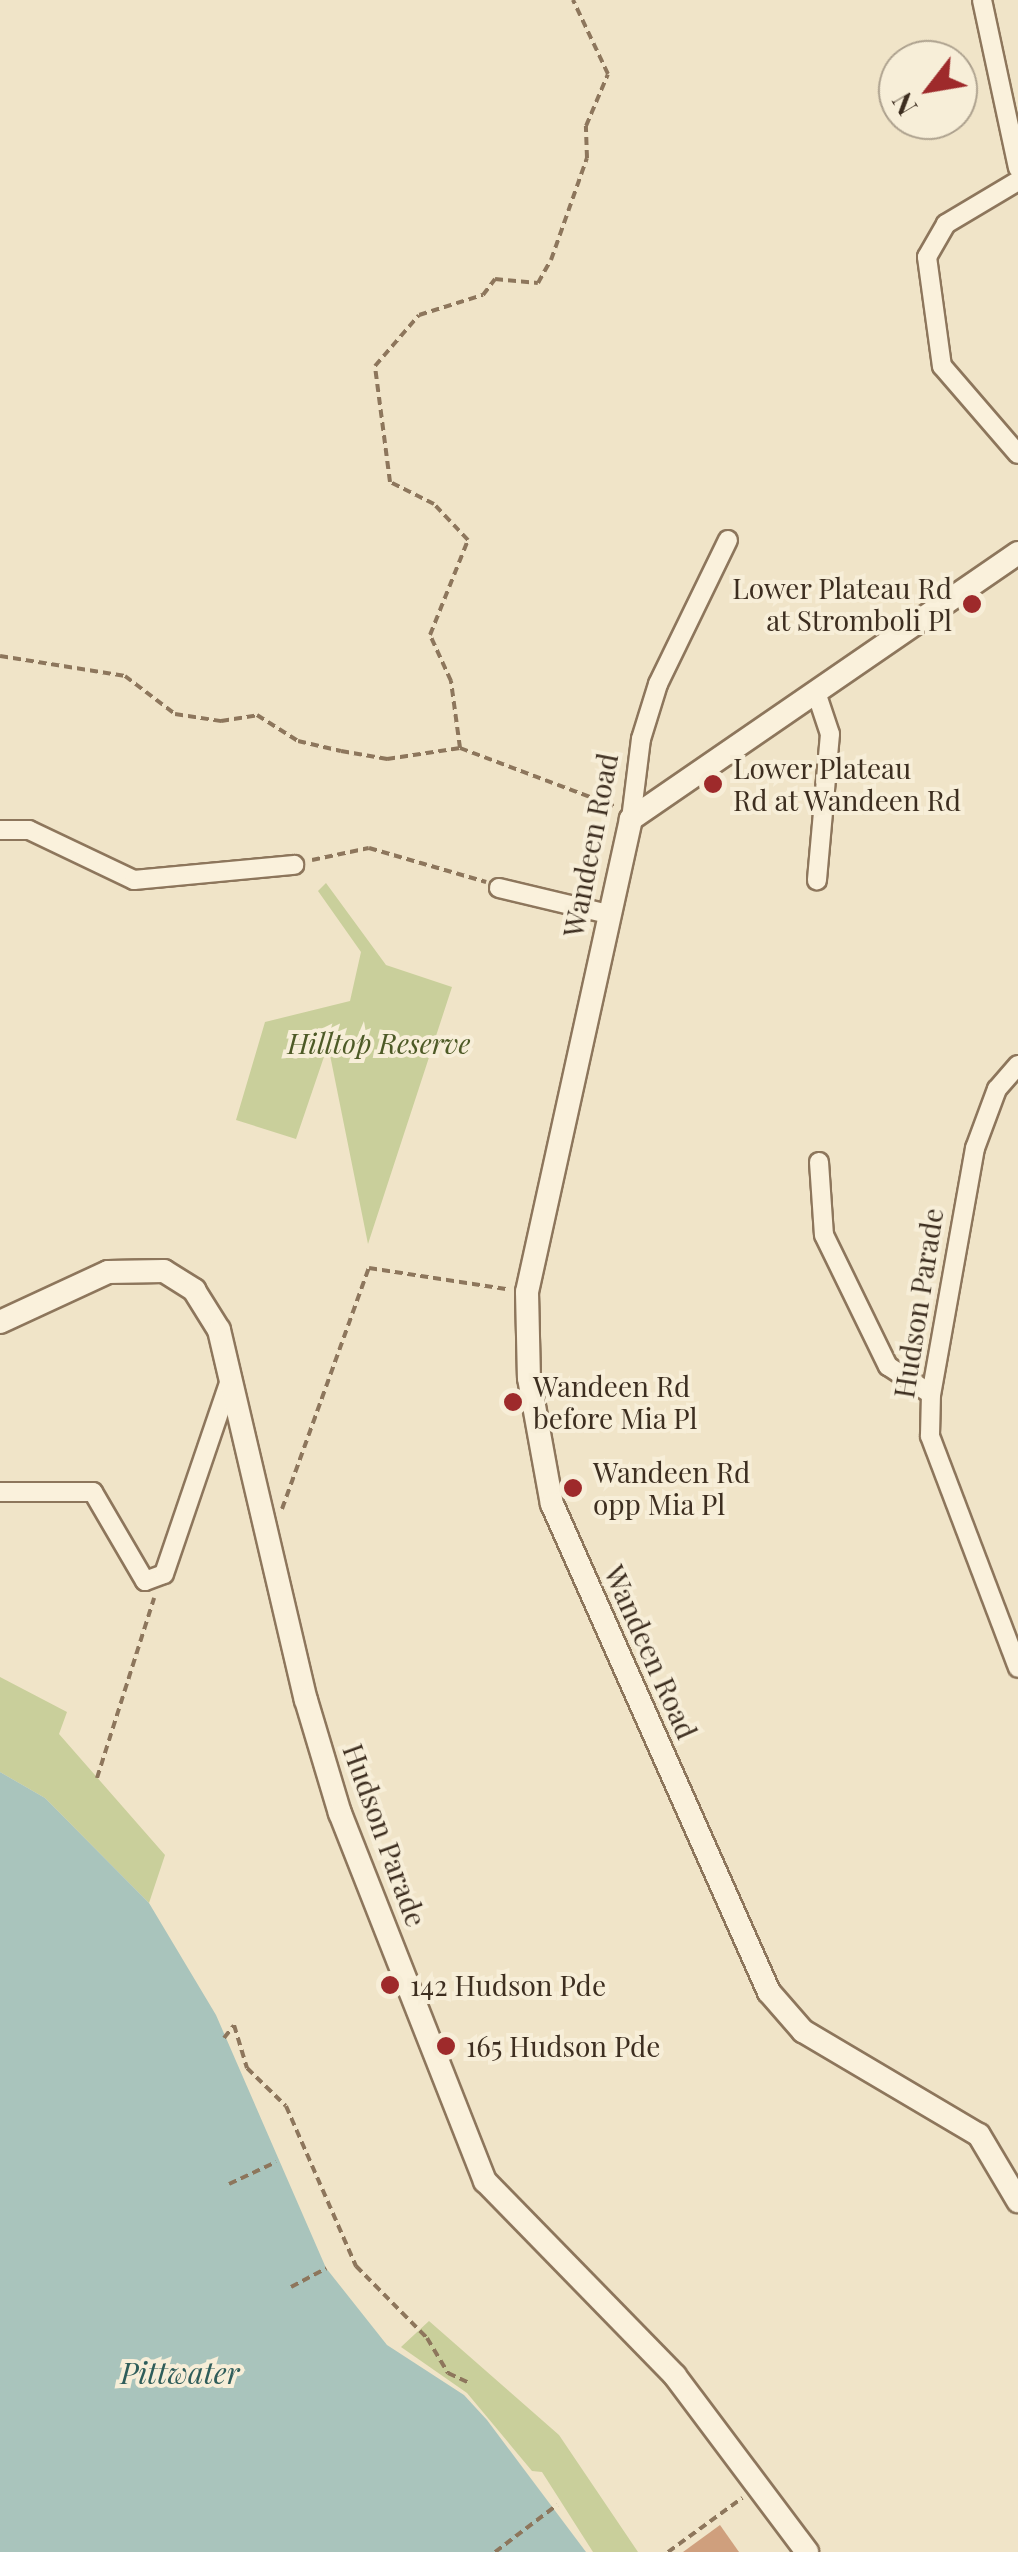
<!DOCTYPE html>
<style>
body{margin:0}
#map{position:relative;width:1018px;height:2552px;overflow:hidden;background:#f0e4c8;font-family:"Playfair Display",serif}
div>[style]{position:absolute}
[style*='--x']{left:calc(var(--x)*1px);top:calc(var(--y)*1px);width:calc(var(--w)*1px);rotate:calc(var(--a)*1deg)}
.green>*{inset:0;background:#c9cf9b}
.water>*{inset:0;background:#a9c4bc}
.building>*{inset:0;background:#cf9f7d}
.path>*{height:4px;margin-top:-2px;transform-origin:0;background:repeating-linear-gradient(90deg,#8d765c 0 8px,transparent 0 13px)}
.roads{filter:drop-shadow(2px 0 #8d765c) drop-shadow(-2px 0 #8d765c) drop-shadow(0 2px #8d765c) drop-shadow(0 -2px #8d765c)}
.minor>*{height:18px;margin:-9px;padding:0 9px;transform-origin:9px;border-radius:9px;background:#faf1dc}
.tertiary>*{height:22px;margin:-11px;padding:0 11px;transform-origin:11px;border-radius:11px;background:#faf1dc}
.dots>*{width:28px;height:28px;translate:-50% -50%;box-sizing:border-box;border:5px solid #f7eed8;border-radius:50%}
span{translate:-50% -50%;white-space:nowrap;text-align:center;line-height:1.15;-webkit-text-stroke:8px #f7eed8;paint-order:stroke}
.poi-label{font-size:28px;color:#3d2e20}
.right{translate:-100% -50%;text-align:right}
.left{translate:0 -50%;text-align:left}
.street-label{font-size:28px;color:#3d2e20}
.park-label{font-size:28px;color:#4d5a26;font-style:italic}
.water-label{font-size:30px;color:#2f5d5a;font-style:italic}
.north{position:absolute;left:878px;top:40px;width:100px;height:100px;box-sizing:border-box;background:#f7eed8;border:2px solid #ada18e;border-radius:50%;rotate:239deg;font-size:28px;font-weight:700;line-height:40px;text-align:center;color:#3d2e20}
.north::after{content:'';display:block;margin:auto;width:35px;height:45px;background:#9e2a2b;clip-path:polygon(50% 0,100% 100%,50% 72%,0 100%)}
</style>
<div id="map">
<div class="green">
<div style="clip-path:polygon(326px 883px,386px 965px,452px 987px,368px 1244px,328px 1045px,296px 1139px,236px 1120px,265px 1022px,350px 1001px,361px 952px,318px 891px)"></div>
<div style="clip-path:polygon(0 1677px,67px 1712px,59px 1734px,165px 1855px,149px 1903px,45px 1798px,0 1772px)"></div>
<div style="clip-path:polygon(429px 2321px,559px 2435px,638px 2552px,593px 2552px,542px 2472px,532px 2471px,467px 2393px,401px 2347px)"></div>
</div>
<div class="water">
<div style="clip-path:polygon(0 1772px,45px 1798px,149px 1903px,216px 2015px,326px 2268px,387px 2345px,464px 2395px,487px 2420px,586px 2552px,0 2552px)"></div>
</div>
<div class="building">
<div style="clip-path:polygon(720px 2525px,739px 2552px,683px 2552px)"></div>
</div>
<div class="path">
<div style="--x:0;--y:656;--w:127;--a:9.1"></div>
<div style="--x:125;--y:676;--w:63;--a:37.2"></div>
<div style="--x:175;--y:714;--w:47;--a:8.7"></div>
<div style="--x:221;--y:721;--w:36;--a:-9"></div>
<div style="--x:257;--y:715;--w:49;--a:32.4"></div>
<div style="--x:298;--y:741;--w:44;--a:13.1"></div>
<div style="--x:341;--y:751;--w:47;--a:9.9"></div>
<div style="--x:387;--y:759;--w:74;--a:-8.6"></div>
<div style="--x:460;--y:748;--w:68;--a:-97.7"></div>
<div style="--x:451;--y:681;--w:51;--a:-114.5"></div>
<div style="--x:430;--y:635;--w:102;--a:-68.2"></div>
<div style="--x:468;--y:540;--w:50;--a:-133.4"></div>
<div style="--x:434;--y:504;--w:49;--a:-153.4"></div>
<div style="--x:390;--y:482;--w:117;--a:-97.4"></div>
<div style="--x:375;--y:366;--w:67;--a:-49.2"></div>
<div style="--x:419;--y:315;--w:67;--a:-17.4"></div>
<div style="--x:483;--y:295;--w:20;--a:-53"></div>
<div style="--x:495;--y:279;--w:43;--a:5.3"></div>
<div style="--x:538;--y:283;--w:26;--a:-61"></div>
<div style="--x:551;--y:260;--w:108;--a:-70.6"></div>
<div style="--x:587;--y:158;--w:32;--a:-92"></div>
<div style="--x:586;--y:126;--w:56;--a:-67.1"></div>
<div style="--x:608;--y:74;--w:82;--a:-115.3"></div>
<div style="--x:460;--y:748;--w:165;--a:20.6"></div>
<div style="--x:312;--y:860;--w:58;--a:-11.9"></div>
<div style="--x:369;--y:848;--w:122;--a:16.2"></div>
<div style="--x:282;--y:1509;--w:256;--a:-70.2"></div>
<div style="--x:369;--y:1268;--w:140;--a:8.7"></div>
<div style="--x:97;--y:1778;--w:189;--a:-72.4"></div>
<div style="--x:224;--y:2038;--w:16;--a:-52"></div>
<div style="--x:234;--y:2025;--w:45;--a:73.2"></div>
<div style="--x:247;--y:2068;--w:54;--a:44.3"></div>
<div style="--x:286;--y:2106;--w:175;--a:66.4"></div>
<div style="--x:356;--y:2266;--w:101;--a:45.4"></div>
<div style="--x:427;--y:2338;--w:41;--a:59"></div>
<div style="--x:448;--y:2373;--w:23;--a:25"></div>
<div style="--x:229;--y:2184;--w:52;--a:-25.1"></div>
<div style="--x:291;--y:2287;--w:40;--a:-28"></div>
<div style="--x:495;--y:2552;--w:78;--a:-37.2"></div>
<div style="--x:668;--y:2552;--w:92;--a:-36.1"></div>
</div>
<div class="roads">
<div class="minor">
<div style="--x:982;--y:0;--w:172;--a:77.9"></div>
<div style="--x:1018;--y:181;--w:84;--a:149.2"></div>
<div style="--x:946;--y:224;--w:38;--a:120"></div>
<div style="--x:927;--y:257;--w:110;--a:82.2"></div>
<div style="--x:942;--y:366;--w:116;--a:49.2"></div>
<div style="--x:817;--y:695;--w:41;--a:71.6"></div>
<div style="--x:830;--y:734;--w:147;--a:95.1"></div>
<div style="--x:631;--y:819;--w:81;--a:-82.9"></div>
<div style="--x:641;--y:739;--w:58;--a:-72.8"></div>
<div style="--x:658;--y:684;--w:160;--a:-64.1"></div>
<div style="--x:0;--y:830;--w:29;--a:0"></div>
<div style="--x:29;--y:830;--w:116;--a:25.5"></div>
<div style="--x:134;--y:880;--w:161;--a:-5.4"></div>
<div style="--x:499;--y:888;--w:112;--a:13.4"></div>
<div style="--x:1018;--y:1065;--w:32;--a:131"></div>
<div style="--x:997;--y:1089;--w:63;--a:110.4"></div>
<div style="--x:975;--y:1148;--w:250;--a:100.1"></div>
<div style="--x:931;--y:1394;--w:42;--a:91.4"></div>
<div style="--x:930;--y:1436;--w:248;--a:69.2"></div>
<div style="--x:819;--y:1162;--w:73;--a:86.1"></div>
<div style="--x:824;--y:1235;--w:146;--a:64"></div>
<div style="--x:888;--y:1366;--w:51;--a:33.1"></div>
<div style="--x:0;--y:1492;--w:93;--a:0"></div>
<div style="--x:93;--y:1492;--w:103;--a:59.7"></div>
<div style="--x:145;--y:1581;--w:20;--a:-20"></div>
<div style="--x:164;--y:1574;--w:208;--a:-71.2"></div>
</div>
<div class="tertiary">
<div style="--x:1018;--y:553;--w:470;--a:145.5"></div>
<div style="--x:631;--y:819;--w:484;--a:102.4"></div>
<div style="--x:527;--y:1292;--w:86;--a:88.7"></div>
<div style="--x:529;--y:1378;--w:128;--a:79.7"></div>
<div style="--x:552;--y:1504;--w:534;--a:66.03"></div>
<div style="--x:769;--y:1992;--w:52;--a:48.9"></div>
<div style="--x:803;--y:2031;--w:204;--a:30.6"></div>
<div style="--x:979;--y:2135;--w:77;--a:59.4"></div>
<div style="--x:0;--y:1322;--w:119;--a:-24.8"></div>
<div style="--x:108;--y:1272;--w:56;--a:-1"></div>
<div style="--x:164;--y:1271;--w:36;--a:32"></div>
<div style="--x:194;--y:1290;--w:47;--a:58"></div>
<div style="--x:219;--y:1330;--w:380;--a:76.8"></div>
<div style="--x:306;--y:1700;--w:118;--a:73.3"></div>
<div style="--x:340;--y:1813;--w:396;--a:68.5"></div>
<div style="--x:485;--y:2181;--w:272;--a:45.7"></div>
<div style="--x:675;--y:2376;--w:220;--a:53.1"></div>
</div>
</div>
<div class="dots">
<div style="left:972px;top:604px;background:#9e2a2b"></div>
<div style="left:713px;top:784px;background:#9e2a2b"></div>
<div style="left:513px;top:1402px;background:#9e2a2b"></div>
<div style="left:573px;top:1488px;background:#9e2a2b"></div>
<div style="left:390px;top:1985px;background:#9e2a2b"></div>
<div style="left:446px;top:2046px;background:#9e2a2b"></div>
</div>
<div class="poi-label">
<span class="right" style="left:952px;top:604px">Lower Plateau Rd<br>at Stromboli Pl</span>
<span class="left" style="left:733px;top:784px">Lower Plateau<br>Rd at Wandeen Rd</span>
<span class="left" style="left:533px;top:1402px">Wandeen Rd<br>before Mia Pl</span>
<span class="left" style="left:593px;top:1488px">Wandeen Rd<br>opp Mia Pl</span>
<span class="left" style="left:410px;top:1985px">142 Hudson Pde</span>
<span class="left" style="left:466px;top:2046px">165 Hudson Pde</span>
</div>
<div class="street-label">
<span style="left:590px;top:845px;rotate:-79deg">Wandeen Road</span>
<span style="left:918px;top:1303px;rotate:-81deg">Hudson Parade</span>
<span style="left:651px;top:1652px;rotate:66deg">Wandeen Road</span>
<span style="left:385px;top:1835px;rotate:70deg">Hudson Parade</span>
</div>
<div class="park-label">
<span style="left:379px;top:1043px">Hilltop Reserve</span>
</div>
<div class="water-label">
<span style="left:180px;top:2372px">Pittwater</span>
</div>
<div class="north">N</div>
</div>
